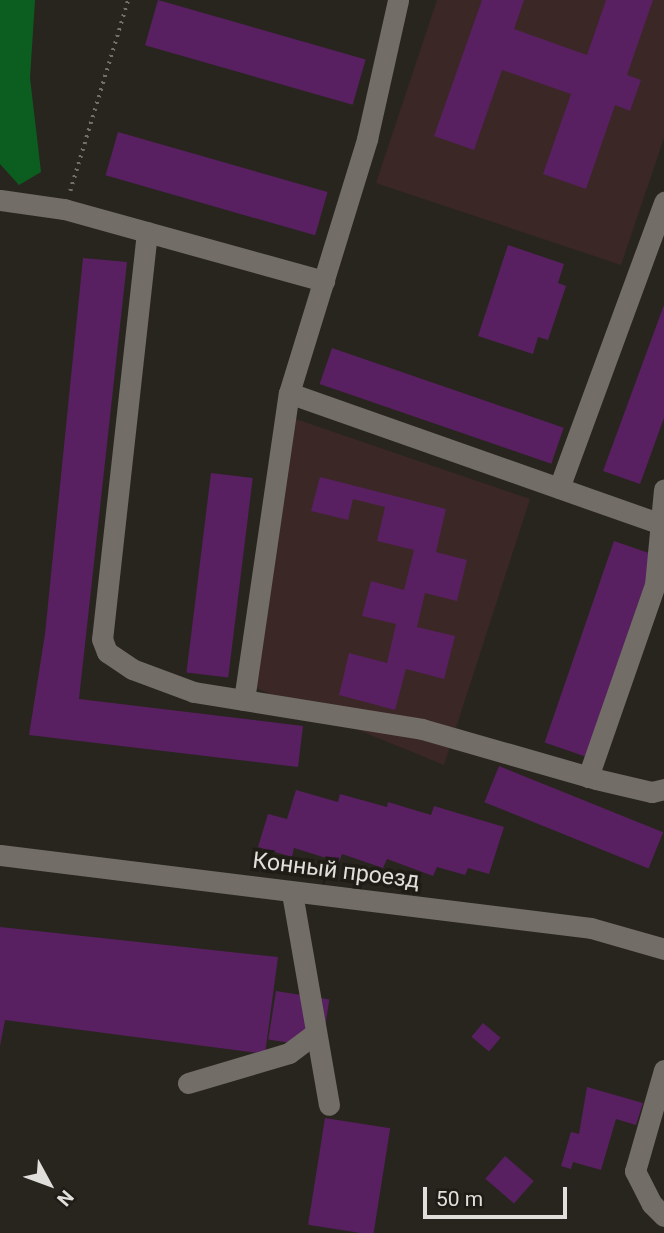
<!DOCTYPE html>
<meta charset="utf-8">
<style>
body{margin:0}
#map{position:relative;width:664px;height:1233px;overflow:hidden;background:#28251f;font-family:Roboto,sans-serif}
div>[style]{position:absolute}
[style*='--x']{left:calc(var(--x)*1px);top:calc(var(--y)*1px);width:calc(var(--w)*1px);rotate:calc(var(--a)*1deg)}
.education>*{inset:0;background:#3b2725}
.forest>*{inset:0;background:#0c5e20}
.building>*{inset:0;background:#582060;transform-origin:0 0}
.path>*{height:3.5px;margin-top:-1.75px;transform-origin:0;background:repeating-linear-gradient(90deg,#73706b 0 2px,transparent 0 7px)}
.minor>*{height:21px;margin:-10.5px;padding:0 10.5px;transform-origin:10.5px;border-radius:10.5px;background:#726e67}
span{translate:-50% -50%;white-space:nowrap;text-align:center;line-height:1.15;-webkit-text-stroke:7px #1f1c16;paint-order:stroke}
.street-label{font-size:23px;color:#e1dfdb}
.north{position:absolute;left:14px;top:1149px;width:70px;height:70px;-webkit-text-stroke:5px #1f1c16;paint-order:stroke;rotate:131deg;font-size:19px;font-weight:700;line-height:28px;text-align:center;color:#e1dfdb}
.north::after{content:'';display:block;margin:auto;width:24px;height:32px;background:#e1dfdb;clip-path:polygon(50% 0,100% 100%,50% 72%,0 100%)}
.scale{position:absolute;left:423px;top:1187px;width:144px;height:32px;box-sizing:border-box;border:4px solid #e1dfdb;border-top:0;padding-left:9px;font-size:21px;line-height:24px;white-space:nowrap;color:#e1dfdb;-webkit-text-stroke:5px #1f1c16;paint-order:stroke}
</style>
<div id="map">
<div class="education">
<div style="clip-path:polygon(437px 0,664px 0,664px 138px,621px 265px,376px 183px)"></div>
<div style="clip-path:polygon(281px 414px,530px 499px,444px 765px,251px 686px)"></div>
</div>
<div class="forest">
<div style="clip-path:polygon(0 0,35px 0,30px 78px,41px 172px,19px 185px,0 164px)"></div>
</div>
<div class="building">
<div style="left:158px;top:0;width:216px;height:47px;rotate:16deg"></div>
<div style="clip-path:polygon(482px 0,524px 0,514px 29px,587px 55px,606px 0,653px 0,627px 75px,641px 80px,630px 111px,615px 105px,586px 189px,543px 174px,571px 94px,502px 70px,474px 150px,434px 136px)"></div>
<div style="left:118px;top:132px;width:218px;height:45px;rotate:16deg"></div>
<div style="clip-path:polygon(508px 245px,564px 264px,558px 283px,566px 286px,548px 340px,538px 337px,533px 354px,478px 336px)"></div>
<div style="clip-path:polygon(83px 258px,127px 262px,79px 699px,303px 726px,298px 767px,29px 735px,45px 634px)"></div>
<div style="clip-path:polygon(664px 305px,664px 418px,640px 484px,603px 471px)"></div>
<div style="left:332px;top:348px;width:245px;height:38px;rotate:19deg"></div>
<div style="left:211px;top:473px;width:42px;height:201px;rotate:7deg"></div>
<div style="clip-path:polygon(320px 477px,446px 509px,436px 552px,467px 560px,457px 601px,425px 593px,417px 627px,455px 636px,444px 679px,406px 669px,395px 710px,339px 695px,349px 653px,387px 663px,396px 624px,362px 616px,371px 581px,404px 590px,414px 550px,377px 541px,385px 507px,353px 499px,348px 520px,311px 511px)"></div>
<div style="left:614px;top:541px;width:43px;height:213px;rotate:19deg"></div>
<div style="left:499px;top:766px;width:177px;height:39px;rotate:22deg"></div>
<div style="clip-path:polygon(296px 790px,338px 802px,340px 794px,387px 807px,388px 802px,431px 815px,434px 806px,504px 827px,489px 874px,468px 868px,465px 875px,437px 867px,433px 876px,387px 859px,383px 868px,342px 854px,339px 862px,294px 848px,292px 857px,258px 847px,268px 814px,287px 819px)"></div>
<div style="clip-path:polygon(0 927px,278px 957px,265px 1054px,5px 1020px,0 1046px)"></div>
<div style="left:276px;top:991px;width:54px;height:49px;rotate:9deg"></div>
<div style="left:483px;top:1023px;width:23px;height:18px;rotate:40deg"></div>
<div style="clip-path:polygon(587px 1087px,643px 1103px,636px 1125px,616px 1119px,601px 1170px,573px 1162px,571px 1169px,561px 1166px,571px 1132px,579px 1134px)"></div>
<div style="left:325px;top:1118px;width:66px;height:108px;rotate:9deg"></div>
<div style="left:505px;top:1156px;width:38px;height:30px;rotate:41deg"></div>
</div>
<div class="path">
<div style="--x:70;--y:191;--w:200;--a:-73.1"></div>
</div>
<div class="minor">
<div style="--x:0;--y:200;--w:65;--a:8"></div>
<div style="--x:64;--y:209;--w:270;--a:15.5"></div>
<div style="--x:147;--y:232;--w:409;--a:96.3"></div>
<div style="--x:102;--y:639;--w:14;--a:69"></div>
<div style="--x:107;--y:652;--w:30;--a:34"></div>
<div style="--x:132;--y:669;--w:66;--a:20.4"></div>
<div style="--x:194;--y:692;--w:231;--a:9.2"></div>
<div style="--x:422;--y:729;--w:181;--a:16"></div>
<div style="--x:596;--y:779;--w:57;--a:13.1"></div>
<div style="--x:652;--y:792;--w:12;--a:-14"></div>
<div style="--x:289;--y:393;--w:392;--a:19.4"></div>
<div style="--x:559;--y:488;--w:305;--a:-69.8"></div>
<div style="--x:244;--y:700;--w:310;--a:-81.7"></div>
<div style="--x:289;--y:393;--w:266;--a:-72.9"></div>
<div style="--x:367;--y:139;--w:142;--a:-77.4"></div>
<div style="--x:588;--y:777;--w:203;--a:-70.8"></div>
<div style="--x:655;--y:585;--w:96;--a:-84.6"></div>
<div style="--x:0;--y:855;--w:595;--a:7.04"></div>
<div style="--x:591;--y:928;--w:76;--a:16"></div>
<div style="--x:292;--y:893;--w:215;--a:80.1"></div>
<div style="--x:664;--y:1070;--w:105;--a:106"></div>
<div style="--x:635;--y:1171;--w:37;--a:63"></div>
<div style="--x:652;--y:1204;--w:17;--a:45"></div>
<div style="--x:188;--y:1083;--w:105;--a:-16.5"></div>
<div style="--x:289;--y:1053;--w:34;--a:-37"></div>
</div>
<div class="street-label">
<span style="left:336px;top:871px;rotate:7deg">Конный проезд</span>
</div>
<div class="north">N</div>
<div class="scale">50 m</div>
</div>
